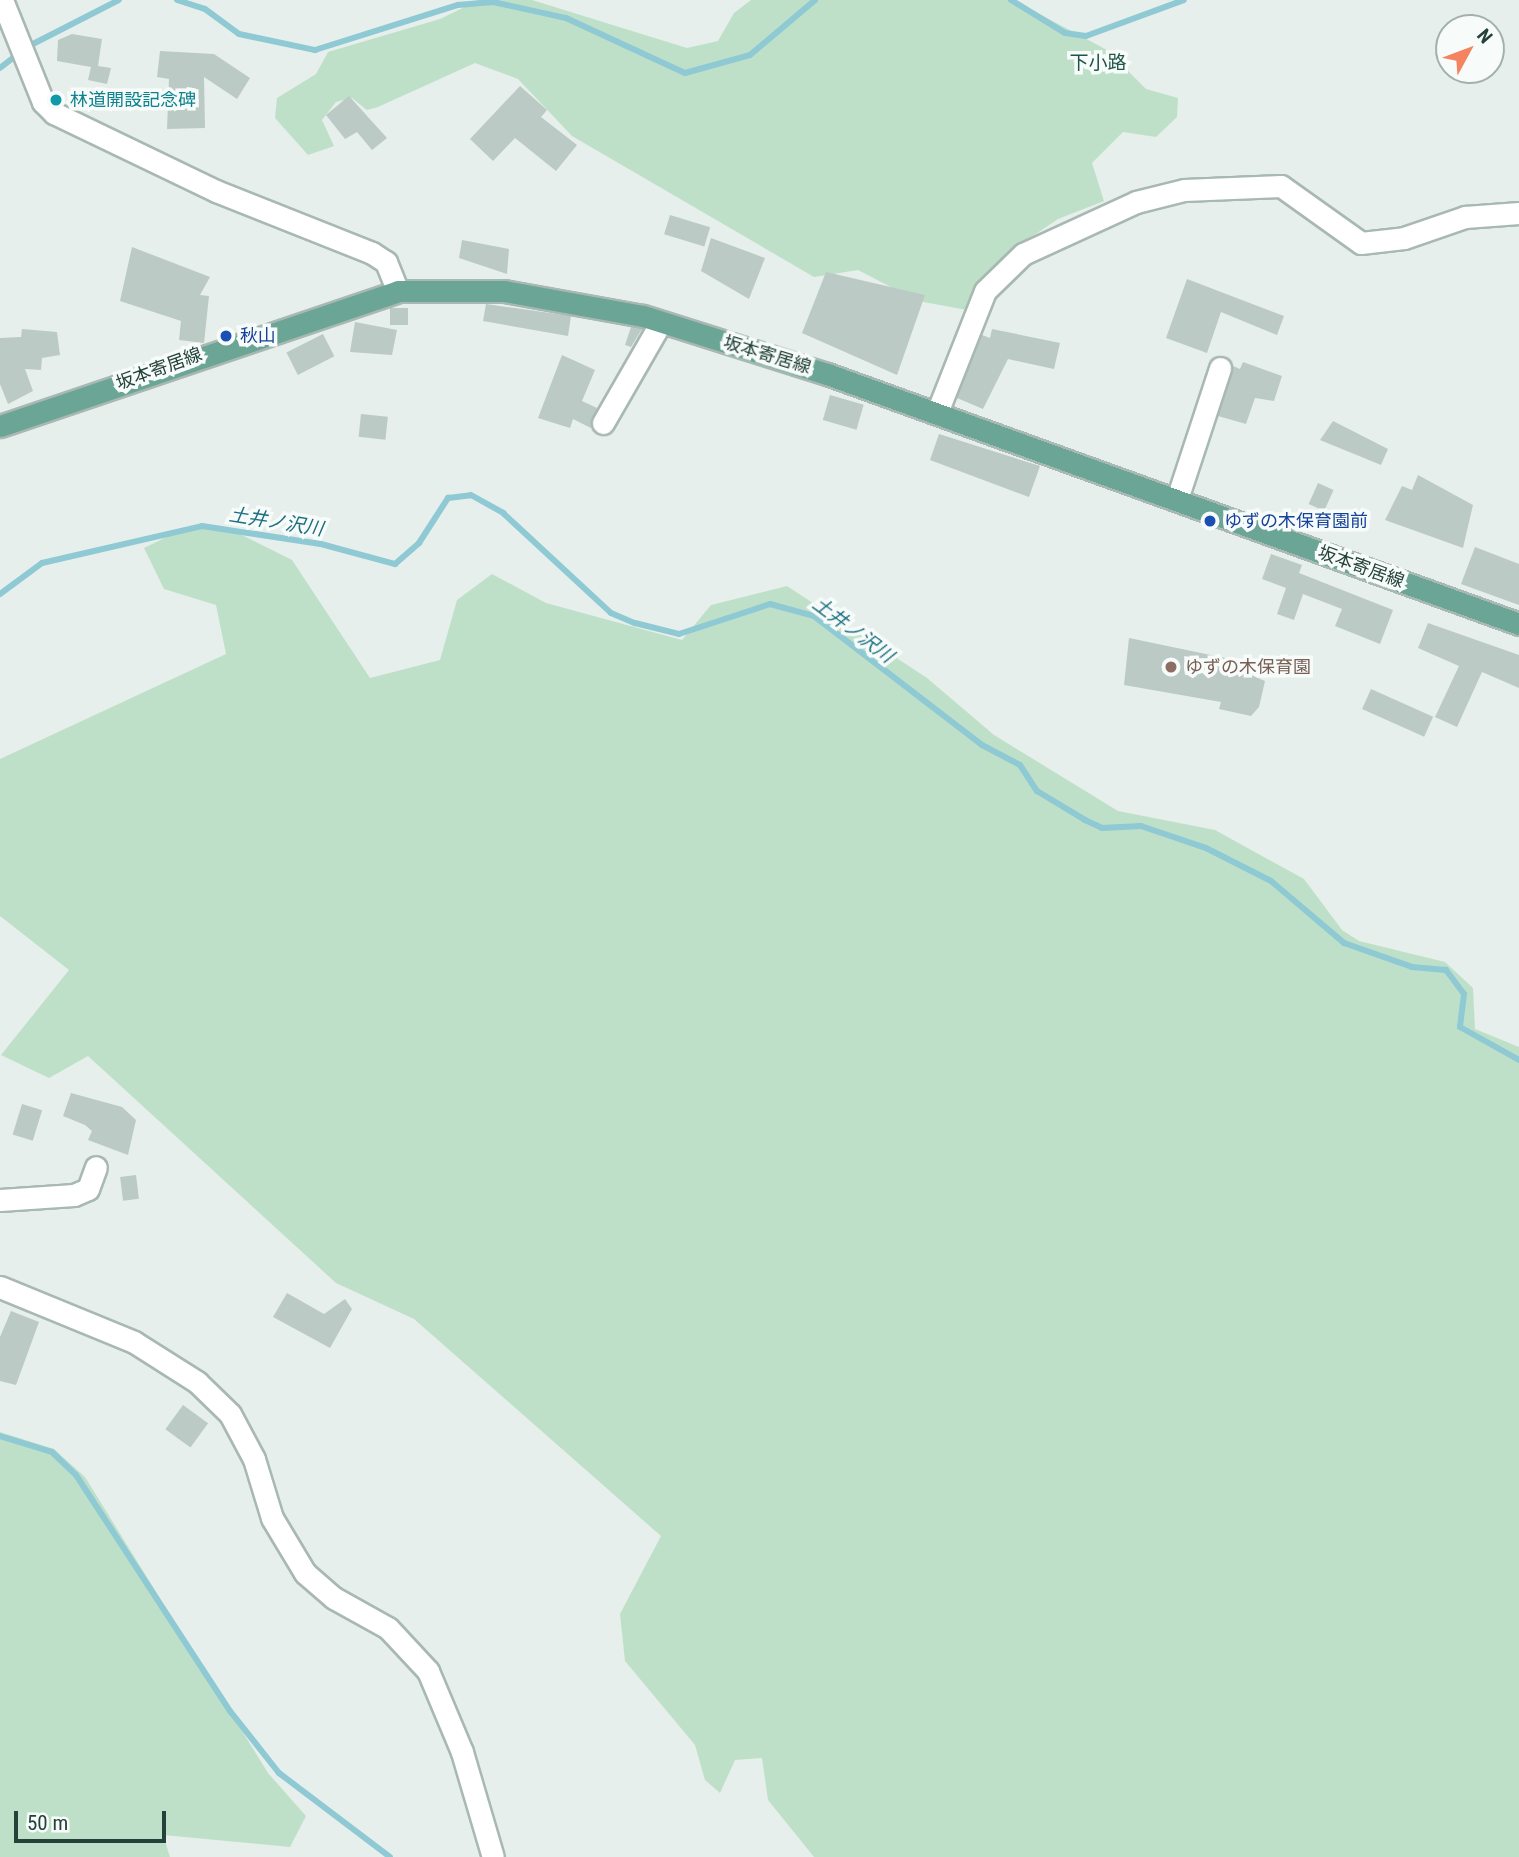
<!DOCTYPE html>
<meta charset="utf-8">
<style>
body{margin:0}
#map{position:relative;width:1519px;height:1857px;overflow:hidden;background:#e6efeb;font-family:"Roboto Condensed","Noto Sans JP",sans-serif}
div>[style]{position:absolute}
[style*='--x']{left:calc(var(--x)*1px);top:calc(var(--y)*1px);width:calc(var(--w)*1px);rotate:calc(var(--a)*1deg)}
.green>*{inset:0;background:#bfe0c8}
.stream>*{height:6px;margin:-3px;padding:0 3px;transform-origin:3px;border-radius:3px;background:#8ec9d4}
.building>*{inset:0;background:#bbcac4;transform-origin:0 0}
.roads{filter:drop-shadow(2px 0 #a8b8b2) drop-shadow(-2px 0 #a8b8b2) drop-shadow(0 2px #a8b8b2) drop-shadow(0 -2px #a8b8b2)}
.minor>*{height:21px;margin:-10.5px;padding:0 10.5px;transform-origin:10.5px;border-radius:10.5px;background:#fff}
.major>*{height:21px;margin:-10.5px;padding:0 10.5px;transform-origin:10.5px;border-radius:10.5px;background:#6aa596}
.dots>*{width:19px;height:19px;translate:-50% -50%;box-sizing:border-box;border:4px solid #f7fbf9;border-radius:50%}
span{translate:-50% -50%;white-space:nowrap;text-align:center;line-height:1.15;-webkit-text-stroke:7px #f7fbf9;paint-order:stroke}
.culture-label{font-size:18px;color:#0d838f}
.left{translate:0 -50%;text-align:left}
.transit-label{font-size:18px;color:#164399}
.street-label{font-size:18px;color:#24423a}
.education-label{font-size:18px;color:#785e54}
.neighbourhood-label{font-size:19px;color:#1f5548}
.water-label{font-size:19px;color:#1c6f80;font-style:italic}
.north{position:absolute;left:1435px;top:14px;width:70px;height:70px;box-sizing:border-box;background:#f7fbf9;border:2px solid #a3b1ad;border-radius:50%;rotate:49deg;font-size:19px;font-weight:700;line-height:28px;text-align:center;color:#24423a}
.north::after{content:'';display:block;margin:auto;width:24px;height:32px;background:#f4845f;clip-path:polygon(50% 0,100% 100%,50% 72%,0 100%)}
.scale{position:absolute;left:14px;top:1811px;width:152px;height:32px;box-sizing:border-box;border:4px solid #24423a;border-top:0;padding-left:9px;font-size:21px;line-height:24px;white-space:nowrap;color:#24423a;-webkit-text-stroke:5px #f7fbf9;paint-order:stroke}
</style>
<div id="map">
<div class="green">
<div style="clip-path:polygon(479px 0,532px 0,687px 48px,718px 41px,734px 13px,751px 0,1013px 0,1107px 50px,1146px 89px,1178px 98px,1177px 117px,1156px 137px,1123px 132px,1092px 163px,1104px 201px,1058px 219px,1018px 246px,967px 310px,918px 301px,858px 270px,814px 277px,572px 136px,518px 79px,475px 63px,378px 107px,367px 110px,352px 98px,336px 102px,322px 120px,334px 146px,308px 155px,275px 118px,277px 98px,316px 74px,328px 52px,440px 19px)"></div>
<div style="clip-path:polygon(187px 527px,238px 533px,292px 560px,370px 678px,440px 660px,457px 600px,492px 574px,546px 603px,682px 640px,711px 605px,787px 586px,927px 678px,994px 735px,1118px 811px,1215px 830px,1304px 879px,1342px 930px,1359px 941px,1445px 962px,1473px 988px,1475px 1029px,1519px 1047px,1519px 1857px,814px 1857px,768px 1800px,762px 1758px,735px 1760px,720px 1793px,705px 1780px,695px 1745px,625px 1661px,620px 1614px,661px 1536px,414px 1319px,336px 1283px,88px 1056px,49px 1078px,1px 1055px,69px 970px,0 916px,0 759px,226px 654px,216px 605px,164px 589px,144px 548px)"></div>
<div style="clip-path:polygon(0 1432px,54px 1449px,85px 1477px,268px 1773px,306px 1816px,290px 1847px,163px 1835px,170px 1857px,0 1857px)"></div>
</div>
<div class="stream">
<div style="--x:177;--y:0;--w:29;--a:18"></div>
<div style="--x:205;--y:9;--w:42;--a:36.3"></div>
<div style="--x:239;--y:34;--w:78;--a:11.9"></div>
<div style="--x:315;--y:50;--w:150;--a:-17.5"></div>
<div style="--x:458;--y:5;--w:35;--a:-5"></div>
<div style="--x:493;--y:2;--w:75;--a:12.4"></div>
<div style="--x:566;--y:18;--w:131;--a:24.8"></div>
<div style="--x:685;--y:73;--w:67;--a:-15.5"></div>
<div style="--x:750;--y:55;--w:85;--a:-40.2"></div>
<div style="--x:1011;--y:0;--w:63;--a:31.4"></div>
<div style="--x:1065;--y:33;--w:21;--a:8"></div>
<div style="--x:1086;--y:36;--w:104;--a:-20.2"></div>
<div style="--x:27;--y:47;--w:103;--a:-27.1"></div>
<div style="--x:0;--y:68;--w:23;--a:-38"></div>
<div style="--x:0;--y:594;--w:52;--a:-36.4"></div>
<div style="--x:42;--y:563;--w:164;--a:-13"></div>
<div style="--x:202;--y:526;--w:120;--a:8.6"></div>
<div style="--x:321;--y:544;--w:77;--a:15.1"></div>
<div style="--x:395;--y:564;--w:32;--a:-41"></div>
<div style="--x:419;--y:543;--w:54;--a:-57.2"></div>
<div style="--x:448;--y:498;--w:23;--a:-7"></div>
<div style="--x:471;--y:495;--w:37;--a:29"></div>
<div style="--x:503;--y:513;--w:147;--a:42.8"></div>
<div style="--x:611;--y:613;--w:26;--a:23"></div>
<div style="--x:635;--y:623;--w:45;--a:14"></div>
<div style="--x:679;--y:634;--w:96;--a:-18.2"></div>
<div style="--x:770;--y:604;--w:46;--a:15.3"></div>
<div style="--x:814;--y:616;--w:212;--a:37.5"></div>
<div style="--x:982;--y:745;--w:43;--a:27.8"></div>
<div style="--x:1020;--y:765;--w:31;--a:57"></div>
<div style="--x:1037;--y:791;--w:56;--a:31.1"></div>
<div style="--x:1085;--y:820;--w:19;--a:25"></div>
<div style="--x:1102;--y:828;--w:39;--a:-3"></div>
<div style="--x:1141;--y:826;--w:69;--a:18.7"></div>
<div style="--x:1206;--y:848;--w:73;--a:26.9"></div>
<div style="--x:1271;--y:881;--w:96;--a:40.3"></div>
<div style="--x:1344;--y:943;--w:72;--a:19.4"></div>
<div style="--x:1412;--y:967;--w:34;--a:5"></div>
<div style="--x:1446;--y:970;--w:30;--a:53"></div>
<div style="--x:1464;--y:994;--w:33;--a:97"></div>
<div style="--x:1460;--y:1027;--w:68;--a:29.2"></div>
<div style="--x:0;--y:1436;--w:54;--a:17.1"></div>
<div style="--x:52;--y:1452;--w:33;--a:44"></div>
<div style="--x:76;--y:1475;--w:282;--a:56.9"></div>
<div style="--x:230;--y:1711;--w:79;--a:51.7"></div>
<div style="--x:279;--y:1773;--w:139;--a:37.1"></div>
</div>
<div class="building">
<div style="clip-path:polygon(72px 34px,102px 39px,98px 66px,111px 68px,107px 84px,88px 80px,91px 67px,57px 61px,58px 40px)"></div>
<div style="clip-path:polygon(160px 51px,214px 54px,250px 78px,237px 99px,204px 77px,205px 128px,167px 129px,169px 79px,157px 77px)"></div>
<div style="clip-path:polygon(520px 86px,547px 110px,541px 117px,577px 145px,556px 171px,515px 138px,493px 161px,470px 139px)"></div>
<div style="clip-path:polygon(349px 96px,387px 138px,372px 150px,357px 132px,345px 139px,326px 115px)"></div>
<div style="left:670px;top:215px;width:42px;height:20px;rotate:17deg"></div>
<div style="clip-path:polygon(711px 238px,765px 258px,749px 299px,701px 271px)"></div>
<div style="clip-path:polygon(462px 240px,509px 249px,507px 274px,459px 258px)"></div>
<div style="clip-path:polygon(132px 247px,210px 277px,200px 295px,209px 296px,204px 343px,179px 340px,181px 321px,120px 301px)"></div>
<div style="clip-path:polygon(826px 272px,925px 295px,897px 375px,802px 333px)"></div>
<div style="clip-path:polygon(1187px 279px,1284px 316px,1277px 335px,1221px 312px,1207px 353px,1166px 338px)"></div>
<div style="clip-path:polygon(486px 304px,571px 316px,568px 336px,483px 321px)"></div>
<div style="left:390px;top:308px;width:18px;height:17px"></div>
<div style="clip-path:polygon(355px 322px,397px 330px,392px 355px,350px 352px)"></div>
<div style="clip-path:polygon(631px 327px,642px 329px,631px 347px,625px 345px)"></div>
<div style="clip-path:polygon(22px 329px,57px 332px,60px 355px,42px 358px,41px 370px,25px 369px,33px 391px,8px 404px,0 384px,0 338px,21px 337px)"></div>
<div style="clip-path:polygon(992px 329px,1060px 343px,1054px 369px,1008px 359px,983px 409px,957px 398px,982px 335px,990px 338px)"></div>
<div style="left:323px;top:334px;width:25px;height:41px;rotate:63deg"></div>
<div style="clip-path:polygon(562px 355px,595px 370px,582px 401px,597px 408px,591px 428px,573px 419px,570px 428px,538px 418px)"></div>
<div style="clip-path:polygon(1243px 362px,1282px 376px,1274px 401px,1255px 398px,1246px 424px,1218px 416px,1233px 366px,1240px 369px)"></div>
<div style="left:830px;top:395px;width:35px;height:26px;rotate:16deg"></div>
<div style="left:361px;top:414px;width:27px;height:23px;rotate:6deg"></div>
<div style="clip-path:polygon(1333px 421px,1388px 449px,1381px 465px,1320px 440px)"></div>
<div style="clip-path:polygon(939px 434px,1040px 466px,1029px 497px,930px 460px)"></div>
<div style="clip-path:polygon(1418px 475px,1473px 505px,1463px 548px,1385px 520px,1402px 486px,1412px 490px)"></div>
<div style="left:1318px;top:483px;width:17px;height:23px;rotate:24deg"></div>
<div style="clip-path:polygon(1475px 547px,1519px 564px,1519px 605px,1461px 584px)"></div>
<div style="clip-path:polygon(1271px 554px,1302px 565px,1299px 573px,1393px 610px,1380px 644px,1335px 626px,1342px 609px,1303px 594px,1294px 620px,1277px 614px,1286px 588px,1262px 579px)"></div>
<div style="clip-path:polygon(1428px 623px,1519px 655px,1519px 688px,1482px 672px,1457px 727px,1435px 717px,1459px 666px,1418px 648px)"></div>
<div style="clip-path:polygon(1129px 638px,1254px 664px,1251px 675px,1265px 681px,1259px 707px,1251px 716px,1219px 709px,1221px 702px,1124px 685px)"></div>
<div style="left:1371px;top:689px;width:68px;height:22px;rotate:24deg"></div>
<div style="clip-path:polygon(71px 1093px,122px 1107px,136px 1120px,128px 1155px,88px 1140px,92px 1131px,85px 1125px,63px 1116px)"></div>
<div style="left:22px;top:1104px;width:21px;height:32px;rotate:17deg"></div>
<div style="left:136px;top:1175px;width:24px;height:16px;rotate:83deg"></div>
<div style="clip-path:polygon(287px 1293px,324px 1314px,345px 1299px,352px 1309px,330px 1348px,273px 1317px)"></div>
<div style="clip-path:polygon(11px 1311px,39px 1322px,16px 1385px,0 1381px,0 1337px)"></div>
<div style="left:183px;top:1405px;width:31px;height:30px;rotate:36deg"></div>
</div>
<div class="roads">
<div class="minor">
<div style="--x:2;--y:0;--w:110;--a:68.1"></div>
<div style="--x:43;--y:102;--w:16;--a:45"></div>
<div style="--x:54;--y:113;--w:180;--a:25.7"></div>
<div style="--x:216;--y:191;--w:168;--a:21.7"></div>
<div style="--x:372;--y:253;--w:17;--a:33"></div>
<div style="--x:386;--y:262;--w:31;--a:68"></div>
<div style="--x:938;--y:410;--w:128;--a:-68.4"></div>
<div style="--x:985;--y:291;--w:53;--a:-44.2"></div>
<div style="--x:1023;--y:254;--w:124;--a:-24.7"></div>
<div style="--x:1136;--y:202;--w:49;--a:-14"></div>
<div style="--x:1184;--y:190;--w:97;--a:-2.4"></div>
<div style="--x:1281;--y:186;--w:98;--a:35.5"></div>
<div style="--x:1361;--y:243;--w:43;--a:-6.6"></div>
<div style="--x:1404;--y:238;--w:65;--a:-19"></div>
<div style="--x:1465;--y:217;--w:54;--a:-4.2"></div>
<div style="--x:603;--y:423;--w:116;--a:-60.1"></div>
<div style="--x:1177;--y:499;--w:138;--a:-71.8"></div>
<div style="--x:0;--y:1200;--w:74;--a:-3.9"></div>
<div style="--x:74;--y:1195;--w:15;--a:-23"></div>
<div style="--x:88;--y:1189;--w:23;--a:-70"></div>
<div style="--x:0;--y:1287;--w:145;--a:22.3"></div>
<div style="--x:134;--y:1342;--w:75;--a:32.4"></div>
<div style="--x:197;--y:1382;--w:46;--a:44.1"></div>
<div style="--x:230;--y:1414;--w:51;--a:61.9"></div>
<div style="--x:254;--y:1459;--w:62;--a:73"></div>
<div style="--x:272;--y:1518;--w:64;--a:59"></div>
<div style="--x:305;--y:1573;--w:38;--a:41"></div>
<div style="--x:334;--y:1598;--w:62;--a:29.1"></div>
<div style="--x:388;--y:1628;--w:59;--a:47.1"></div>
<div style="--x:428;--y:1671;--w:88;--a:67.2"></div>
<div style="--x:462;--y:1752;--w:109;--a:73.6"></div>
</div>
<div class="major">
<div style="--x:0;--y:426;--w:420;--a:-18.7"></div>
<div style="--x:398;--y:291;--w:106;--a:0"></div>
<div style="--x:504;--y:291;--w:141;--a:10.2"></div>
<div style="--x:643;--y:316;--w:193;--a:17.5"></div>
<div style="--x:827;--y:374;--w:736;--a:19.86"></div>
</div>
</div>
<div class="dots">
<div style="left:56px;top:100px;background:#0f9aa8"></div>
<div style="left:226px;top:336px;background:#1a4fb4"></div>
<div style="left:1210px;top:521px;background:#1a4fb4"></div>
<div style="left:1171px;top:667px;background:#8d6e63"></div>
</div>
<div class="culture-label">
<span class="left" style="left:70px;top:100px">林道開設記念碑</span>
</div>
<div class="transit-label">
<span class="left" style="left:240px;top:336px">秋山</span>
<span class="left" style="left:1224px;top:521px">ゆずの木保育園前</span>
</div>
<div class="street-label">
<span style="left:767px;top:355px;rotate:17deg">坂本寄居線</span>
<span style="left:159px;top:369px;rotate:-20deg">坂本寄居線</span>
<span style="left:1361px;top:567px;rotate:20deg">坂本寄居線</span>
</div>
<div class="education-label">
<span class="left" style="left:1185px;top:667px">ゆずの木保育園</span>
</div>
<div class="neighbourhood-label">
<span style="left:1098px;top:63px">下小路</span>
</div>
<div class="water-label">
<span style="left:276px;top:522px;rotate:9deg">土井ノ沢川</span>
<span style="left:853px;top:630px;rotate:37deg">土井ノ沢川</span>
</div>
<div class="north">N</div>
<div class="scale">50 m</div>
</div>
